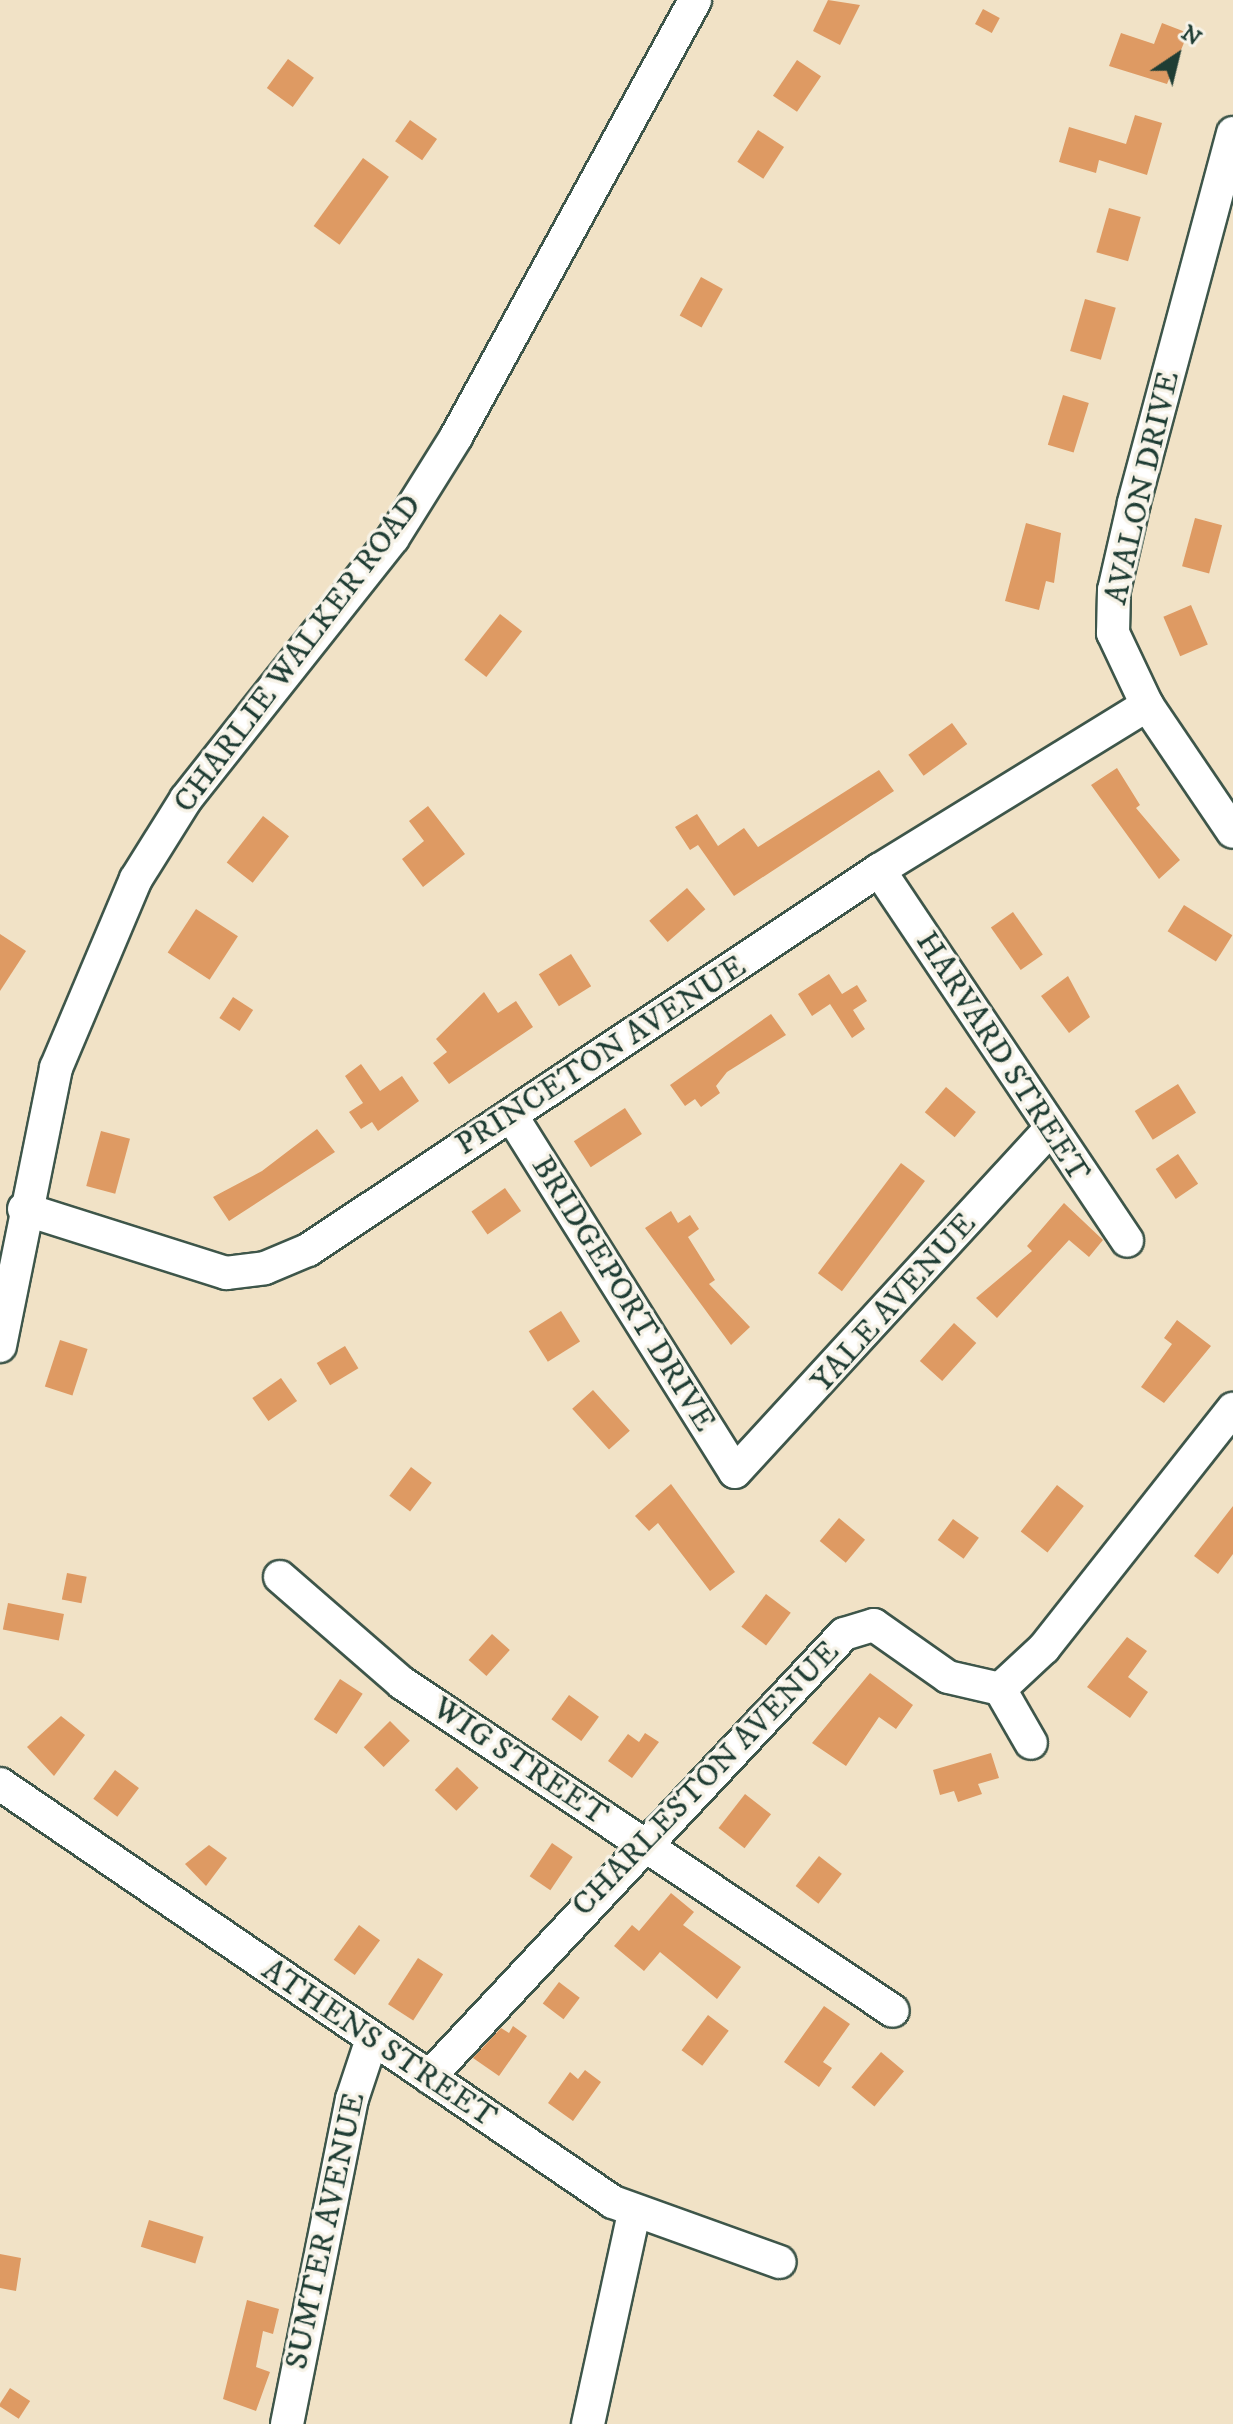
<!DOCTYPE html>
<style>
body{margin:0}
#map{position:relative;width:1233px;height:2424px;overflow:hidden;background:#f1e2c6;font-family:"IM FELL DW Pica",serif}
div>[style]{position:absolute}
[style*='--x']{left:calc(var(--x)*1px);top:calc(var(--y)*1px);width:calc(var(--w)*1px);rotate:calc(var(--a)*1deg)}
.building>*{inset:0;background:#de9a63;transform-origin:0 0}
.roads{filter:drop-shadow(2px 0 #3e564a) drop-shadow(-2px 0 #3e564a) drop-shadow(0 2px #3e564a) drop-shadow(0 -2px #3e564a)}
.minor>*{height:32px;margin:-16px;padding:0 16px;transform-origin:16px;border-radius:16px;background:#fff}
span{translate:-50% -50%;white-space:nowrap;text-align:center;line-height:1.15;-webkit-text-stroke:7px #f7f3e8;paint-order:stroke}
.street-label{font-size:32px;color:#1f3d34}
.north{position:absolute;left:1137px;top:16px;width:80px;height:80px;-webkit-text-stroke:6px #f7f3e8;paint-order:stroke;rotate:35deg;font-size:22px;font-weight:700;line-height:32px;text-align:center;color:#1f3d34}
.north::after{content:'';display:block;margin:auto;width:28px;height:36px;background:#1f3d34;clip-path:polygon(50% 0,100% 100%,50% 72%,0 100%)}
</style>
<div id="map">
<div class="building">
<div style="clip-path:polygon(828px 0,860px 5px,840px 45px,813px 31px)"></div>
<div style="left:983px;top:9px;width:19px;height:17px;rotate:28deg"></div>
<div style="clip-path:polygon(1162px 23px,1188px 33px,1167px 84px,1109px 66px,1121px 33px,1154px 44px)"></div>
<div style="left:288px;top:59px;width:32px;height:36px;rotate:36deg"></div>
<div style="left:797px;top:60px;width:29px;height:43px;rotate:34deg"></div>
<div style="clip-path:polygon(1135px 115px,1162px 123px,1147px 175px,1099px 160px,1096px 173px,1059px 162px,1069px 127px,1126px 144px)"></div>
<div style="left:410px;top:120px;width:33px;height:26px;rotate:35deg"></div>
<div style="left:758px;top:130px;width:31px;height:38px;rotate:33deg"></div>
<div style="left:363px;top:158px;width:32px;height:84px;rotate:36deg"></div>
<div style="left:1109px;top:208px;width:33px;height:46px;rotate:16deg"></div>
<div style="left:701px;top:277px;width:25px;height:44px;rotate:29deg"></div>
<div style="left:1085px;top:299px;width:32px;height:54px;rotate:16deg"></div>
<div style="left:1063px;top:395px;width:27px;height:52px;rotate:17deg"></div>
<div style="left:1195px;top:518px;width:28px;height:50px;rotate:15deg"></div>
<div style="clip-path:polygon(1026px 523px,1061px 533px,1054px 583px,1046px 581px,1039px 610px,1005px 601px)"></div>
<div style="left:1191px;top:605px;width:43px;height:30px;rotate:67deg"></div>
<div style="left:500px;top:614px;width:28px;height:58px;rotate:38deg"></div>
<div style="left:952px;top:723px;width:26px;height:54px;rotate:54deg"></div>
<div style="clip-path:polygon(1117px 768px,1140px 805px,1136px 808px,1180px 860px,1159px 879px,1091px 785px)"></div>
<div style="clip-path:polygon(879px 770px,894px 791px,734px 896px,698px 845px,690px 850px,675px 827px,697px 814px,718px 846px,744px 828px,758px 847px)"></div>
<div style="clip-path:polygon(428px 806px,465px 854px,423px 887px,402px 859px,424px 841px,409px 821px)"></div>
<div style="left:263px;top:816px;width:33px;height:59px;rotate:38deg"></div>
<div style="left:687px;top:888px;width:28px;height:50px;rotate:49deg"></div>
<div style="left:1184px;top:905px;width:57px;height:31px;rotate:32deg"></div>
<div style="left:196px;top:909px;width:50px;height:52px;rotate:33deg"></div>
<div style="left:1013px;top:912px;width:52px;height:27px;rotate:55deg"></div>
<div style="clip-path:polygon(0 934px,26px 951px,0 991px)"></div>
<div style="left:571px;top:954px;width:38px;height:38px;rotate:58deg"></div>
<div style="clip-path:polygon(829px 974px,842px 994px,857px 985px,867px 1001px,853px 1010px,865px 1029px,852px 1038px,830px 1004px,812px 1016px,798px 994px)"></div>
<div style="clip-path:polygon(1068px 976px,1090px 1017px,1069px 1033px,1041px 996px)"></div>
<div style="clip-path:polygon(484px 992px,498px 1013px,516px 1001px,533px 1027px,449px 1084px,433px 1063px,447px 1052px,436px 1039px)"></div>
<div style="left:233px;top:997px;width:24px;height:25px;rotate:33deg"></div>
<div style="clip-path:polygon(771px 1014px,786px 1035px,727px 1072px,716px 1086px,720px 1093px,701px 1107px,695px 1099px,685px 1106px,670px 1085px)"></div>
<div style="clip-path:polygon(361px 1064px,380px 1091px,402px 1076px,419px 1101px,378px 1131px,372px 1122px,361px 1129px,349px 1112px,363px 1103px,345px 1076px)"></div>
<div style="left:1178px;top:1084px;width:34px;height:51px;rotate:58deg"></div>
<div style="left:946px;top:1087px;width:39px;height:33px;rotate:40deg"></div>
<div style="left:625px;top:1108px;width:31px;height:61px;rotate:57deg"></div>
<div style="clip-path:polygon(317px 1129px,335px 1152px,229px 1221px,213px 1197px,262px 1171px)"></div>
<div style="left:101px;top:1131px;width:30px;height:57px;rotate:15deg"></div>
<div style="left:1178px;top:1154px;width:36px;height:27px;rotate:56deg"></div>
<div style="left:901px;top:1163px;width:30px;height:138px;rotate:37deg"></div>
<div style="left:505px;top:1188px;width:28px;height:41px;rotate:55deg"></div>
<div style="clip-path:polygon(1064px 1203px,1103px 1240px,1089px 1257px,1069px 1240px,997px 1318px,976px 1298px,1032px 1251px,1027px 1246px)"></div>
<div style="clip-path:polygon(671px 1211px,678px 1223px,690px 1215px,699px 1229px,688px 1237px,715px 1280px,709px 1284px,750px 1327px,731px 1345px,645px 1228px)"></div>
<div style="left:561px;top:1311px;width:36px;height:38px;rotate:58deg"></div>
<div style="clip-path:polygon(1177px 1320px,1211px 1346px,1164px 1403px,1141px 1387px,1172px 1344px,1164px 1338px)"></div>
<div style="left:954px;top:1323px;width:30px;height:51px;rotate:42deg"></div>
<div style="left:60px;top:1340px;width:29px;height:49px;rotate:18deg"></div>
<div style="left:345px;top:1346px;width:26px;height:33px;rotate:59deg"></div>
<div style="left:281px;top:1378px;width:28px;height:35px;rotate:55deg"></div>
<div style="left:593px;top:1390px;width:55px;height:28px;rotate:48deg"></div>
<div style="left:411px;top:1467px;width:26px;height:36px;rotate:37deg"></div>
<div style="clip-path:polygon(671px 1484px,735px 1572px,710px 1591px,658px 1523px,649px 1531px,635px 1516px)"></div>
<div style="left:1057px;top:1485px;width:34px;height:59px;rotate:38deg"></div>
<div style="clip-path:polygon(1233px 1506px,1233px 1554px,1218px 1574px,1194px 1556px)"></div>
<div style="left:839px;top:1518px;width:34px;height:30px;rotate:40deg"></div>
<div style="left:953px;top:1519px;width:32px;height:26px;rotate:36deg"></div>
<div style="left:67px;top:1573px;width:20px;height:27px;rotate:11deg"></div>
<div style="left:766px;top:1594px;width:31px;height:41px;rotate:37deg"></div>
<div style="left:8px;top:1603px;width:57px;height:27px;rotate:11deg"></div>
<div style="left:492px;top:1634px;width:24px;height:35px;rotate:42deg"></div>
<div style="clip-path:polygon(1127px 1637px,1147px 1651px,1128px 1677px,1148px 1692px,1130px 1718px,1087px 1687px)"></div>
<div style="clip-path:polygon(870px 1673px,913px 1705px,896px 1729px,879px 1717px,846px 1766px,812px 1743px)"></div>
<div style="left:340px;top:1679px;width:27px;height:48px;rotate:33deg"></div>
<div style="left:569px;top:1695px;width:37px;height:30px;rotate:36deg"></div>
<div style="clip-path:polygon(61px 1716px,85px 1735px,54px 1776px,27px 1747px)"></div>
<div style="left:390px;top:1721px;width:28px;height:37px;rotate:45deg"></div>
<div style="clip-path:polygon(645px 1733px,659px 1742px,632px 1778px,608px 1761px,628px 1734px,639px 1742px)"></div>
<div style="clip-path:polygon(991px 1753px,999px 1778px,978px 1784px,982px 1794px,958px 1802px,954px 1791px,940px 1795px,933px 1770px)"></div>
<div style="left:457px;top:1767px;width:30px;height:32px;rotate:44deg"></div>
<div style="left:115px;top:1770px;width:30px;height:36px;rotate:37deg"></div>
<div style="left:745px;top:1794px;width:33px;height:43px;rotate:38deg"></div>
<div style="left:552px;top:1843px;width:25px;height:40px;rotate:34deg"></div>
<div style="clip-path:polygon(209px 1845px,227px 1858px,206px 1886px,185px 1864px)"></div>
<div style="left:819px;top:1856px;width:29px;height:38px;rotate:38deg"></div>
<div style="clip-path:polygon(671px 1893px,694px 1912px,683px 1925px,741px 1967px,717px 1999px,660px 1952px,644px 1971px,614px 1946px,632px 1925px,639px 1931px)"></div>
<div style="left:359px;top:1925px;width:26px;height:43px;rotate:36deg"></div>
<div style="left:418px;top:1958px;width:30px;height:55px;rotate:33deg"></div>
<div style="left:559px;top:1982px;width:26px;height:27px;rotate:37deg"></div>
<div style="clip-path:polygon(824px 2006px,850px 2024px,823px 2062px,832px 2068px,819px 2087px,784px 2062px)"></div>
<div style="left:708px;top:2015px;width:26px;height:44px;rotate:37deg"></div>
<div style="clip-path:polygon(513px 2026px,527px 2036px,499px 2076px,473px 2058px,501px 2028px,509px 2033px)"></div>
<div style="left:881px;top:2052px;width:30px;height:46px;rotate:40deg"></div>
<div style="clip-path:polygon(585px 2070px,601px 2082px,573px 2121px,548px 2103px,570px 2072px,578px 2079px)"></div>
<div style="left:149px;top:2220px;width:57px;height:28px;rotate:17deg"></div>
<div style="clip-path:polygon(0 2254px,21px 2258px,16px 2291px,0 2288px)"></div>
<div style="clip-path:polygon(247px 2300px,279px 2309px,273px 2334px,263px 2331px,256px 2367px,270px 2372px,256px 2411px,223px 2399px)"></div>
<div style="left:10px;top:2388px;width:24px;height:21px;rotate:33deg"></div>
</div>
<div class="roads">
<div class="minor">
<div style="--x:1233;--y:133;--w:383;--a:105"></div>
<div style="--x:1134;--y:503;--w:89;--a:102.9"></div>
<div style="--x:1114;--y:590;--w:43;--a:91.3"></div>
<div style="--x:1113;--y:633;--w:80;--a:64.7"></div>
<div style="--x:1147;--y:705;--w:153;--a:55.9"></div>
<div style="--x:879;--y:870;--w:446;--a:56.2"></div>
<div style="--x:511;--y:1115;--w:421;--a:57.9"></div>
<div style="--x:735;--y:1472;--w:464;--a:-47.4"></div>
<div style="--x:24;--y:1209;--w:212;--a:17.6"></div>
<div style="--x:226;--y:1273;--w:39;--a:-7"></div>
<div style="--x:265;--y:1268;--w:47;--a:-22.7"></div>
<div style="--x:308;--y:1250;--w:686;--a:-33.64"></div>
<div style="--x:879;--y:870;--w:315;--a:-31.6"></div>
<div style="--x:0;--y:1346;--w:284;--a:-78.6"></div>
<div style="--x:56;--y:1068;--w:205;--a:-67.1"></div>
<div style="--x:136;--y:879;--w:94;--a:-58"></div>
<div style="--x:186;--y:799;--w:333;--a:-51.6"></div>
<div style="--x:393;--y:538;--w:119;--a:-58"></div>
<div style="--x:456;--y:437;--w:498;--a:-61.3"></div>
<div style="--x:280;--y:1577;--w:162;--a:41"></div>
<div style="--x:402;--y:1683;--w:590;--a:33.74"></div>
<div style="--x:1000;--y:1689;--w:62;--a:60.1"></div>
<div style="--x:0;--y:1784;--w:742;--a:34.29"></div>
<div style="--x:613;--y:2202;--w:177;--a:19.8"></div>
<div style="--x:429;--y:2077;--w:607;--a:-46.87"></div>
<div style="--x:844;--y:1634;--w:31;--a:-17"></div>
<div style="--x:874;--y:1625;--w:90;--a:35.1"></div>
<div style="--x:948;--y:1677;--w:53;--a:13"></div>
<div style="--x:1000;--y:1689;--w:60;--a:-43"></div>
<div style="--x:1044;--y:1648;--w:305;--a:-51.7"></div>
<div style="--x:287;--y:2424;--w:331;--a:-78.7"></div>
<div style="--x:352;--y:2099;--w:63;--a:-71.6"></div>
<div style="--x:588;--y:2424;--w:216;--a:-77.7"></div>
</div>
</div>
<div class="street-label">
<span style="left:1143px;top:488px;rotate:-77deg">AVALON DRIVE</span>
<span style="left:298px;top:654px;rotate:-53deg">CHARLIE WALKER ROAD</span>
<span style="left:601px;top:1056px;rotate:-33deg">PRINCETON AVENUE</span>
<span style="left:1002px;top:1057px;rotate:57deg">HARVARD STREET</span>
<span style="left:623px;top:1294px;rotate:58deg">BRIDGEPORT DRIVE</span>
<span style="left:894px;top:1303px;rotate:-48deg">YALE AVENUE</span>
<span style="left:520px;top:1762px;rotate:34deg">WIG STREET</span>
<span style="left:706px;top:1779px;rotate:-46deg">CHARLESTON AVENUE</span>
<span style="left:379px;top:2044px;rotate:34deg">ATHENS STREET</span>
<span style="left:326px;top:2231px;rotate:-78deg">SUMTER AVENUE</span>
</div>
<div class="north">N</div>
</div>
